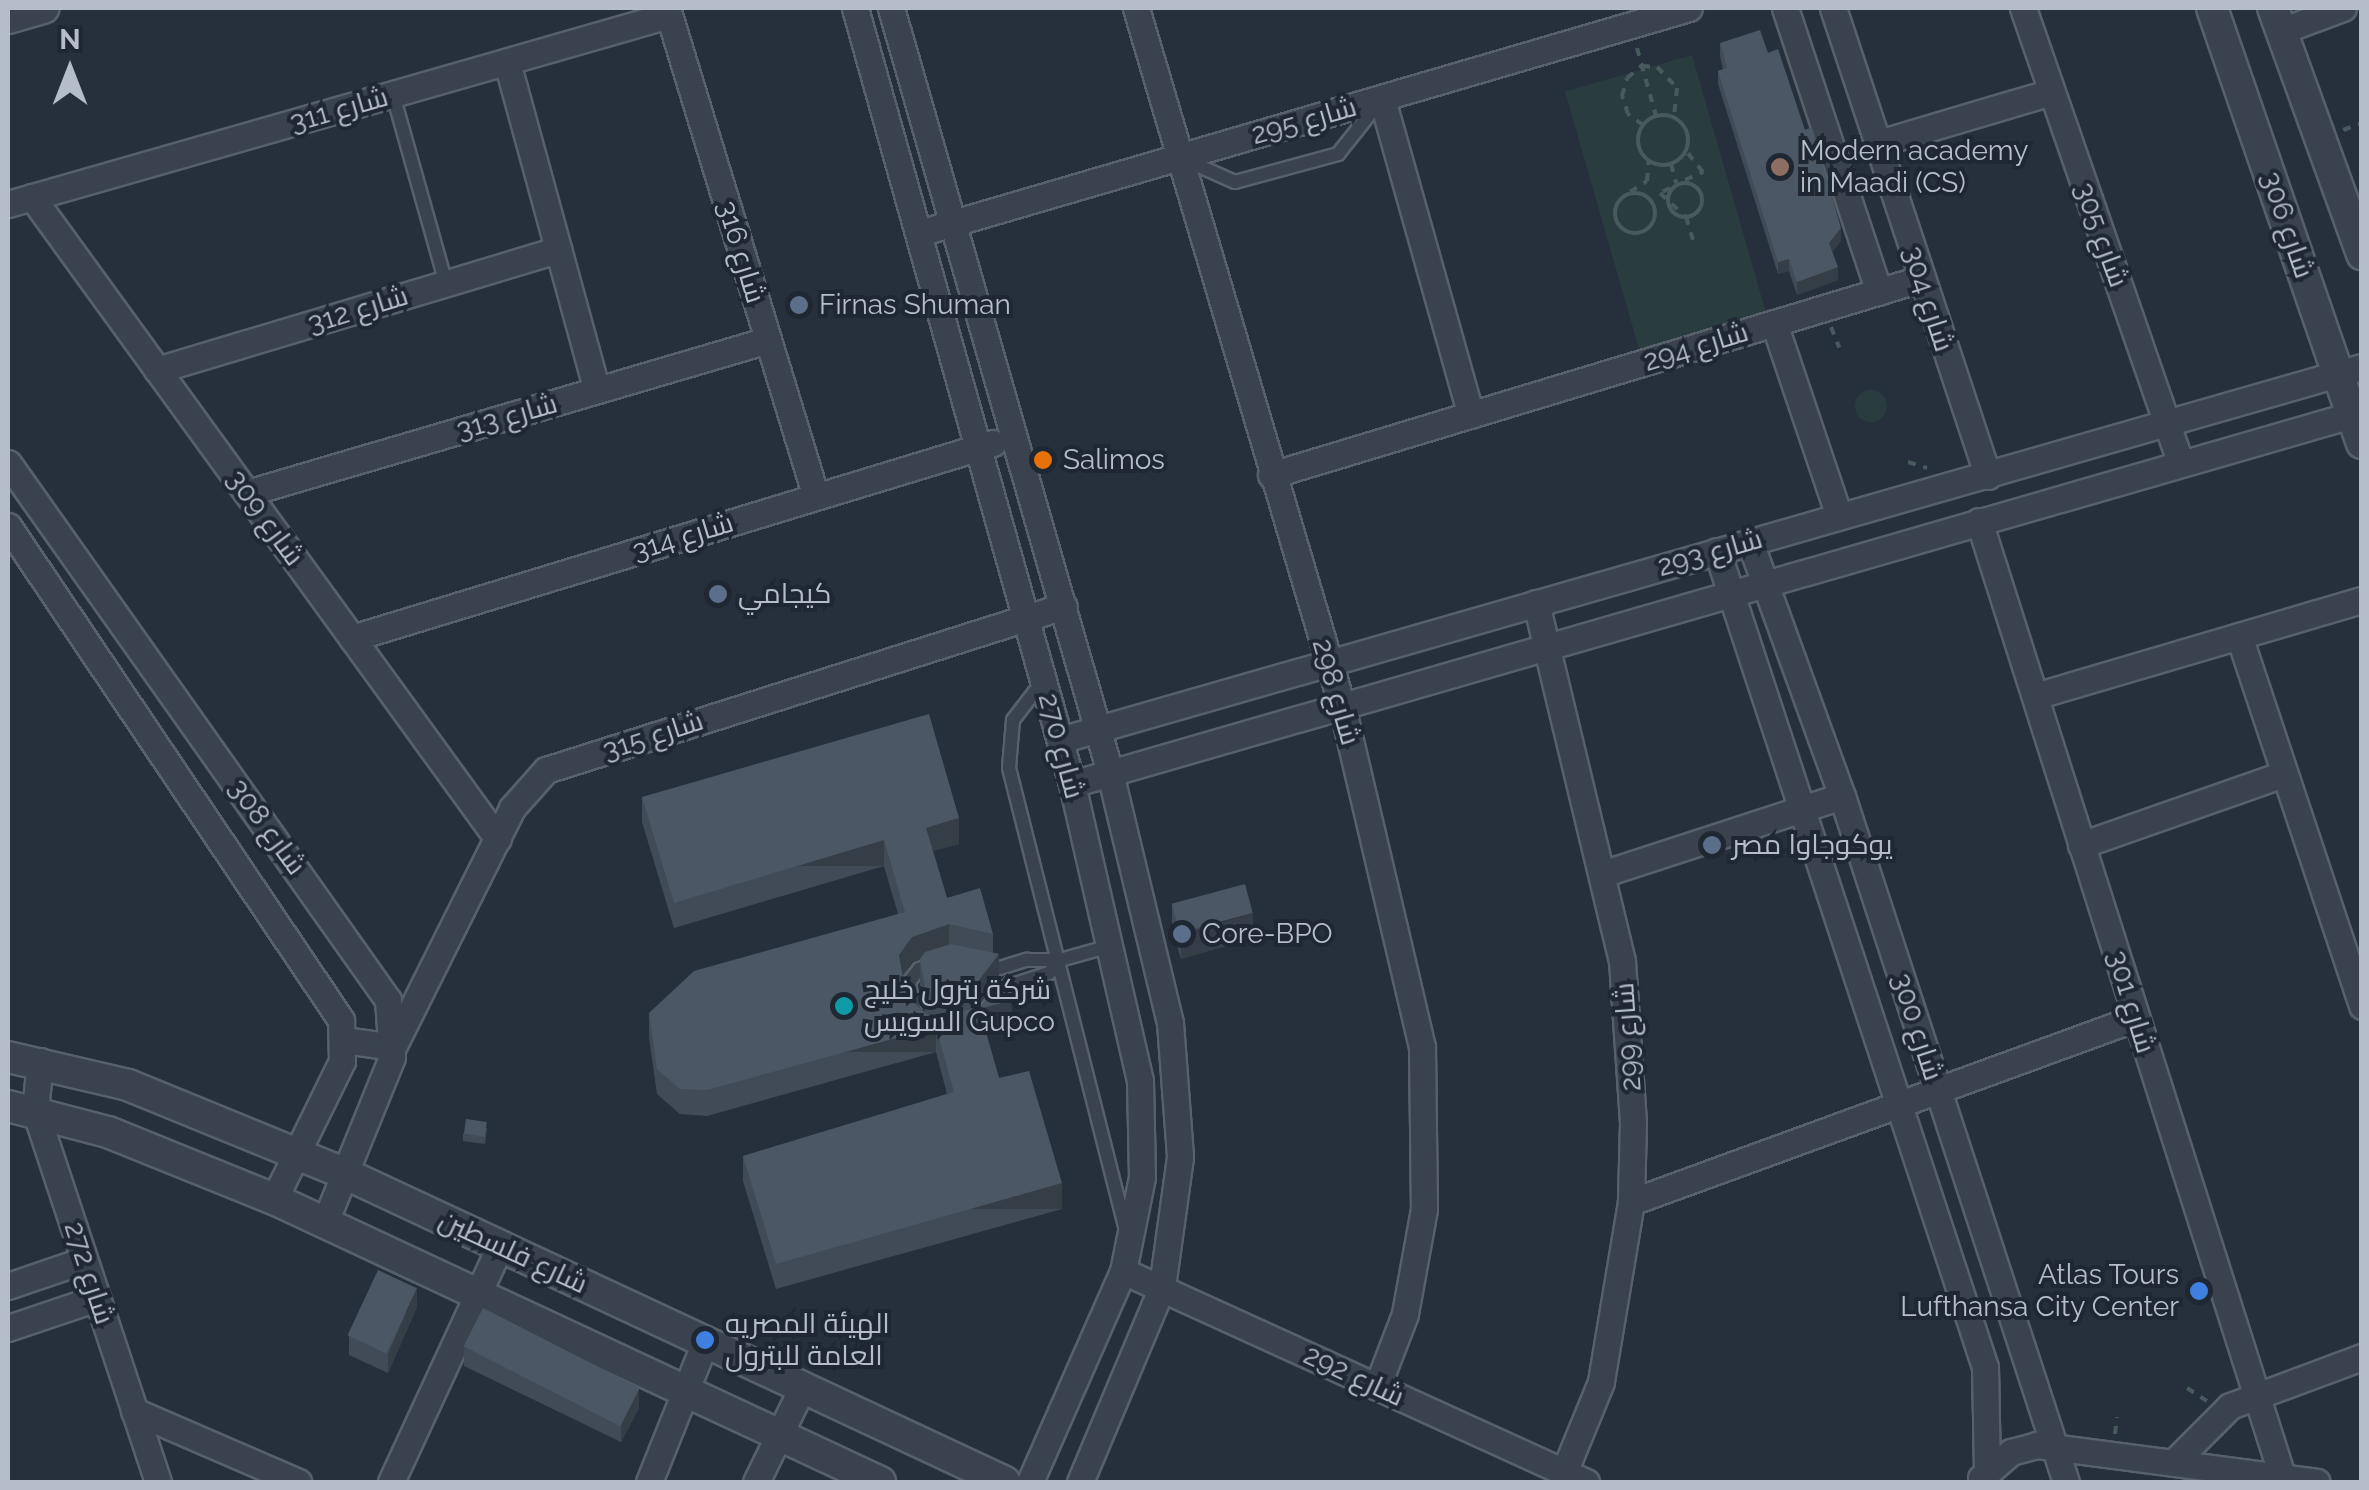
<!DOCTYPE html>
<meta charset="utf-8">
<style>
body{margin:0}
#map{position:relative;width:2369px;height:1490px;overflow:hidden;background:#26303d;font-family:Raleway,Cairo,sans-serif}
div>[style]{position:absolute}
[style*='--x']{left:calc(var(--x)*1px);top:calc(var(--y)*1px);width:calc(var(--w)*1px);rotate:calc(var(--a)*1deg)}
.green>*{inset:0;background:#293d3f;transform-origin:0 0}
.round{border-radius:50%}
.path>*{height:4px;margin-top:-2px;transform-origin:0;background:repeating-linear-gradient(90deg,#485a5d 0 8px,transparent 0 16px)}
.path>.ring{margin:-2px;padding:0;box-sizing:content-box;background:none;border:4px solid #485a5d;border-radius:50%}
.roads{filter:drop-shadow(2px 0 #57606b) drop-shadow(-2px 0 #57606b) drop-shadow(0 2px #57606b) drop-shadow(0 -2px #57606b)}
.service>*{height:12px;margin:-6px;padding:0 6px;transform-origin:6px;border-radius:6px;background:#39424d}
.minor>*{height:25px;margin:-12.5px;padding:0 12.5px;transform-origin:12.5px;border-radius:12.5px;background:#39424d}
.tertiary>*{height:30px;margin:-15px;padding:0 15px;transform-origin:15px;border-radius:15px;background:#39424d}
.wall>*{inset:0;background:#414b57}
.shaded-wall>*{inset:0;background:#353d47;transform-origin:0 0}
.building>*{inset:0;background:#4c5765;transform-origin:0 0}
.dots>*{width:28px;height:28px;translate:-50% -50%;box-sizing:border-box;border:5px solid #1e2732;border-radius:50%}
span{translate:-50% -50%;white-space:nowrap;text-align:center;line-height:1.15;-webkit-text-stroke:8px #1e2732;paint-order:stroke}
.street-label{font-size:28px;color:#b5bdc8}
.poi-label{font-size:28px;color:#b5bdc8}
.left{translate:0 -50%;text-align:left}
.right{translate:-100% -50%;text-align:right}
.frame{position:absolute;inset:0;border:10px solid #b5bdc8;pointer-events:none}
.north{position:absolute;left:20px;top:20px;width:100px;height:100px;-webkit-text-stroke:8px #1e2732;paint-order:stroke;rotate:0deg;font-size:28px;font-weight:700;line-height:40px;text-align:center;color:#b5bdc8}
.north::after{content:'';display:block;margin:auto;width:35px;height:45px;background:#b5bdc8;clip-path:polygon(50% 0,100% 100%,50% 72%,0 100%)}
</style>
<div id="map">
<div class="green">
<div style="left:1692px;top:55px;width:272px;height:132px;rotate:74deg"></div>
<div class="round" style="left:1855px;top:390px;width:32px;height:32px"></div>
</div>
<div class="path">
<div style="--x:1637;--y:48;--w:71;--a:74.4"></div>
<div class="ring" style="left:1638px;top:115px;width:46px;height:46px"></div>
<div style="--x:1643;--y:125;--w:19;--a:-144"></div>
<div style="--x:1628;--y:114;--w:19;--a:-108"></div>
<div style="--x:1622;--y:96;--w:19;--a:-74"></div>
<div style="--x:1627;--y:78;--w:19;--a:-39"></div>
<div style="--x:1642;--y:66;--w:15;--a:4"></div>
<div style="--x:1657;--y:67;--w:29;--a:46"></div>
<div style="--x:1677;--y:88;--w:29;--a:96"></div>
<div style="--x:2343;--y:130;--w:20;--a:-20"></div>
<div style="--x:1671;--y:164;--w:20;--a:75"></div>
<div style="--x:1685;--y:180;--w:20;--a:-24"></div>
<div style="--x:1703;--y:172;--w:26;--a:-129"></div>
<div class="ring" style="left:1668px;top:183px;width:30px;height:30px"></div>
<div style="--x:1670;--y:188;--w:11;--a:153"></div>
<div style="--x:1660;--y:193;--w:35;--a:43"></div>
<div style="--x:1686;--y:217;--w:28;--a:73"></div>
<div style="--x:1630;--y:192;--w:20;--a:-33"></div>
<div style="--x:1647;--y:181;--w:21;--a:-85"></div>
<div class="ring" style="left:1615px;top:193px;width:36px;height:36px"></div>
<div style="--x:1831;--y:327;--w:22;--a:68"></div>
<div style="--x:1908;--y:462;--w:20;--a:18"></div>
<div style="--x:2187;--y:1388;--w:24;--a:33"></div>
<div style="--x:2115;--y:1434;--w:17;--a:-83"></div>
</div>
<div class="roads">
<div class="service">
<div style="--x:393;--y:95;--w:196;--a:74.3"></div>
<div style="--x:1181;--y:158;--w:59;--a:24"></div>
<div style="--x:1235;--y:182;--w:107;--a:-15.2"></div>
<div style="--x:1338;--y:154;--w:69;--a:-51.5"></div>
<div style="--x:1043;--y:681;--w:49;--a:127.6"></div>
<div style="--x:1013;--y:720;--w:48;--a:94.8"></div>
<div style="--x:1009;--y:768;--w:479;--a:75.8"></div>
<div style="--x:951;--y:959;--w:41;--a:17.1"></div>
<div style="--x:990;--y:971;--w:39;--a:-17"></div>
<div style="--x:1027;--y:960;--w:33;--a:0"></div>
<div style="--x:1060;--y:960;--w:17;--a:130"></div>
<div style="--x:1049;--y:973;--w:52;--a:161.9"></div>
<div style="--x:1000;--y:989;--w:40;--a:122.9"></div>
<div style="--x:978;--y:1023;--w:48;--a:170.3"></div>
<div style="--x:931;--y:1031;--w:19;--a:-141"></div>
<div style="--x:916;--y:1019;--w:38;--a:-101"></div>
<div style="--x:909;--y:982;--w:16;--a:-52"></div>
<div style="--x:919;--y:969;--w:34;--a:-17"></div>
<div style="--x:1060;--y:960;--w:52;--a:-15.6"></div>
</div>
<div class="minor">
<div style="--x:667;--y:8;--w:511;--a:73.05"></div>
<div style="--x:855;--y:8;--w:806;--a:74.38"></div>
<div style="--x:1072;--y:784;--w:305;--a:77.1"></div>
<div style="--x:1140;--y:1081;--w:96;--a:88.8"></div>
<div style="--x:1142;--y:1177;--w:96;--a:101.4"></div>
<div style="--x:1123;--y:1271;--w:231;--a:113.8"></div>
<div style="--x:891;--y:8;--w:796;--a:74.02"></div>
<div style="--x:1110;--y:773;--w:257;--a:76.5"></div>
<div style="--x:1170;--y:1023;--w:134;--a:85.7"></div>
<div style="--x:1180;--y:1157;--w:131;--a:97.9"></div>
<div style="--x:1162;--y:1287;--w:212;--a:112.8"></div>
<div style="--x:1136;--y:8;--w:728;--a:73.56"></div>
<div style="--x:1342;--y:706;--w:350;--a:76.8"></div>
<div style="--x:1422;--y:1047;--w:162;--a:89.3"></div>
<div style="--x:1424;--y:1209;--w:107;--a:100.3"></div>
<div style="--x:1405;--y:1314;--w:78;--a:111"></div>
<div style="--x:1785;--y:8;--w:299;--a:71.7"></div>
<div style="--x:1833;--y:8;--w:493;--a:71.7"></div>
<div style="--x:2023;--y:8;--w:482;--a:70.9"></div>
<div style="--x:2281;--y:31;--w:66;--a:-20.4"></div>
<div style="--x:507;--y:62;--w:340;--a:74.7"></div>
<div style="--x:1382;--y:99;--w:328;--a:74.3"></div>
<div style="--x:1879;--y:143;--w:179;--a:-16.5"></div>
<div style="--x:32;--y:197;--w:793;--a:54.03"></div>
<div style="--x:8;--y:204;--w:687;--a:-15.96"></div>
<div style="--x:919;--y:233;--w:802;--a:-16.29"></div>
<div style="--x:1774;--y:323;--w:204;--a:71.4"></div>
<div style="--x:157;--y:370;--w:419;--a:-16.7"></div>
<div style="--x:8;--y:463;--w:658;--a:54.72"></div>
<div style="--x:388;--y:1000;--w:57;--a:86"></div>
<div style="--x:392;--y:1057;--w:178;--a:112.1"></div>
<div style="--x:1271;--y:475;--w:678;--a:-16.8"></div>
<div style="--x:247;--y:493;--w:543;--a:-16.37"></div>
<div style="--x:1979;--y:521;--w:1008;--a:72.39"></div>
<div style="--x:8;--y:526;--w:596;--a:56.02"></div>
<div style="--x:341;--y:1020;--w:41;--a:88.6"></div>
<div style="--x:342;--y:1061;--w:154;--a:116.2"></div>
<div style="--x:1750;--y:542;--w:270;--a:70.1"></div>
<div style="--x:1842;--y:796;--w:722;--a:71.92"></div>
<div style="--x:1717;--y:551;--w:859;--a:71.82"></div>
<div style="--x:1985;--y:1367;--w:103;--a:88.9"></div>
<div style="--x:1536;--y:603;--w:368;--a:76.5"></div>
<div style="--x:1622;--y:961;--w:162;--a:86.1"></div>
<div style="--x:1633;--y:1123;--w:79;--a:91.5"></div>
<div style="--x:1631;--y:1202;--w:182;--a:99.5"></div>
<div style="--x:1601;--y:1382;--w:97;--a:112.3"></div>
<div style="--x:2239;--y:636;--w:390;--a:71.6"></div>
<div style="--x:352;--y:638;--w:670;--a:-16.92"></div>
<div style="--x:2035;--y:696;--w:341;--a:-16.4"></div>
<div style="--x:1060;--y:740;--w:1354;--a:-15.99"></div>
<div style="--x:1072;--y:784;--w:1343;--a:-16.09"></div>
<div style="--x:2081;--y:845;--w:215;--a:-19.3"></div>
<div style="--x:1605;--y:873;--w:249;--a:-18"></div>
<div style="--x:344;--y:1040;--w:49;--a:8.1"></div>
<div style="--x:393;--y:1047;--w:267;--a:-63.5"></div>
<div style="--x:512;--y:808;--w:51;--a:-48.2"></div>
<div style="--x:546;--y:770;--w:543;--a:-17.57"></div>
<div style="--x:40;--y:1061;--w:49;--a:95.8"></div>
<div style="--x:35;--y:1110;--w:392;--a:71.7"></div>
<div style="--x:1631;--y:1202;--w:537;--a:-20.02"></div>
<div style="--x:1123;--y:1271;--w:509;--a:24.5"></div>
<div style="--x:8;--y:1286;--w:80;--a:-18.9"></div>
<div style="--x:8;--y:1328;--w:94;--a:-18.6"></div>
<div style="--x:134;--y:1411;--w:179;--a:23.4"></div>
<div style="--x:2174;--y:1462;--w:79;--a:-45"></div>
<div style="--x:2230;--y:1406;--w:141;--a:-20.4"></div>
<div style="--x:1981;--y:1478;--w:40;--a:-41"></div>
<div style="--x:2011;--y:1452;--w:27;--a:-15"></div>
<div style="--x:2037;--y:1445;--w:282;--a:7.5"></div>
<div style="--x:391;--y:1482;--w:260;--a:-65.2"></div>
<div style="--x:649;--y:1482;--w:151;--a:-68.2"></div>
<div style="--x:756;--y:1482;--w:105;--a:-63.9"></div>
</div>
<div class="tertiary">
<div style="--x:2212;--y:8;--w:460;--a:71"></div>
<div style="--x:2273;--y:8;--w:262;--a:70.1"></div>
<div style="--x:8;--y:18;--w:37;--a:-16"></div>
<div style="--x:8;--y:1057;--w:123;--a:13.1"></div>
<div style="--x:128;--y:1085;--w:235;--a:22.2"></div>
<div style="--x:346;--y:1174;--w:727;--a:25.05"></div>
<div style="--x:8;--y:1106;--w:103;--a:14.6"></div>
<div style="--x:108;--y:1132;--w:179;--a:22"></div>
<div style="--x:274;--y:1199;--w:669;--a:25.03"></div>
</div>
</div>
<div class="wall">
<div style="clip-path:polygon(1720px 43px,1841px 241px,1832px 252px,1838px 280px,1797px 295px,1789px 271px,1778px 274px,1718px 84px,1718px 71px,1723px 69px,1720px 56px)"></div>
<div style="clip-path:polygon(evenodd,642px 797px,959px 844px,933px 851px,947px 898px,993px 934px,993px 952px,999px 979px,976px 1008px,1012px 1025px,986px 1032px,999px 1078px,1062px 1209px,776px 1289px,743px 1181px,743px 1156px,947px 1094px,936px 1052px,707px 1116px,680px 1114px,657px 1094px,649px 1038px,649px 1013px,898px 914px,884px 866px,674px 928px,642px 822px,642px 797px,920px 959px,920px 985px,925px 1012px,906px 996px,903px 975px,912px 962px,920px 959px)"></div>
<div style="clip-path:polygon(1172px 904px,1253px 938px,1181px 959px,1172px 930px)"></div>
<div style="clip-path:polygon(487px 1128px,485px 1144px,463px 1141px,463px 1134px)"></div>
<div style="clip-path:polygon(417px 1307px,388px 1373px,349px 1355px,349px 1336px)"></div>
<div style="clip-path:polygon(464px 1347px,639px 1408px,621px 1442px,464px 1366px)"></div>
</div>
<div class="shaded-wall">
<div style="clip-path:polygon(1841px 228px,1841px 241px,1829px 256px,1829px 243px)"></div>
<div style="clip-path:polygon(1789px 259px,1789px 271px,1778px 274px,1778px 262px)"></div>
<div style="clip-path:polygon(1838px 267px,1838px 280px,1797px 295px,1797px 282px)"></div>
<div style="clip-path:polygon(959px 818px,959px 844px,926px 853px,926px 828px)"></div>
<div style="left:884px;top:840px;width:26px;height:219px;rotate:90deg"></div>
<div style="clip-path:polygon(1253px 913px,1253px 938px,1181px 959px,1181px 934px)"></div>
<div style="clip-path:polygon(949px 924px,949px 949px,912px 962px,899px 980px,899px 955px,912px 937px)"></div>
<div style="clip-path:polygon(999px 954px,999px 979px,972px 1014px,972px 989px)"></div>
<div style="clip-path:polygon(1012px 1000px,1012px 1025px,979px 1034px,979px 1009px)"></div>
<div style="left:936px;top:1027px;width:25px;height:238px;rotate:90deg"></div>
<div style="left:1062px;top:1183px;width:26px;height:297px;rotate:90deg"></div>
<div style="clip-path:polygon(417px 1288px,417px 1307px,388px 1373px,388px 1354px)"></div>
<div style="clip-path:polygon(639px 1389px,639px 1408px,621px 1442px,621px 1423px)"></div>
</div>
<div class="building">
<div style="clip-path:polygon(1760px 30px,1768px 53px,1778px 49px,1805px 130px,1812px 127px,1841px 228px,1829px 243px,1838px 267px,1797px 282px,1789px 259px,1778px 262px,1718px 71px,1727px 68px,1720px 43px)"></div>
<div style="clip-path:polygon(929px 714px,959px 818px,926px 828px,947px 898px,980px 888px,993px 934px,949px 924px,912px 937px,899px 955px,906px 996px,929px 1016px,980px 1008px,1005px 975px,1012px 1000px,979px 1009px,999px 1078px,1029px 1071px,1062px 1183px,776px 1264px,743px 1156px,954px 1092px,936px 1027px,707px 1090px,680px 1089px,657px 1069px,649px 1013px,694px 971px,905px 912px,884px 840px,674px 903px,642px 797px)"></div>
<div style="left:1245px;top:884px;width:30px;height:76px;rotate:75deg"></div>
<div style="clip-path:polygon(951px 944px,999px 954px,972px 989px,934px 995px,925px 988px,920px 959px,925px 952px)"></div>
<div style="left:466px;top:1119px;width:21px;height:15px;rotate:8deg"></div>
<div style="left:378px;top:1270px;width:43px;height:72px;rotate:25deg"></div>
<div style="left:483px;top:1308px;width:176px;height:43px;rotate:27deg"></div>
</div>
<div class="dots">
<div style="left:1780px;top:167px;background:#8d6e63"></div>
<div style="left:799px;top:305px;background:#5c6f8a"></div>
<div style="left:1043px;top:460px;background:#e8710a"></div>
<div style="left:718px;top:594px;background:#5c6f8a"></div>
<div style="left:1712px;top:845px;background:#5c6f8a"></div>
<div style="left:1182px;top:934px;background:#5c6f8a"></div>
<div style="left:844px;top:1006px;background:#0f9aa8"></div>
<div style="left:2199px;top:1291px;background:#3f7fe0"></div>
<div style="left:705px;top:1340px;background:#3f7fe0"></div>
</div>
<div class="street-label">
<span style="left:339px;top:110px;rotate:-16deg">شارع 311</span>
<span style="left:1304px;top:121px;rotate:-16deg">شارع 295</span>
<span style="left:2287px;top:225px;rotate:71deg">شارع 306</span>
<span style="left:2101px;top:235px;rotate:70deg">شارع 305</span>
<span style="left:741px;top:252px;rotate:73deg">شارع 316</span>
<span style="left:1928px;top:299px;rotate:72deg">شارع 304</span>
<span style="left:358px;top:310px;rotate:-17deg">شارع 312</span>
<span style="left:1696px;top:347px;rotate:-17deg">شارع 294</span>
<span style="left:507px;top:417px;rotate:-16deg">شارع 313</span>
<span style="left:265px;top:518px;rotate:54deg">شارع 309</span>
<span style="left:683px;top:537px;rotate:-17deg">شارع 314</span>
<span style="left:1710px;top:553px;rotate:-16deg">شارع 293</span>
<span style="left:1336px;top:692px;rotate:74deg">شارع 298</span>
<span style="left:653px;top:736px;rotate:-18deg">شارع 315</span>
<span style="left:1061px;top:746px;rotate:75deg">شارع 270</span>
<span style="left:267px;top:827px;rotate:54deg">شارع 308</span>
<span style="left:2131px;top:1002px;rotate:73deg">شارع 301</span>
<span style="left:1917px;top:1027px;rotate:72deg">شارع 300</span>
<span style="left:1628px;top:1037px;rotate:-94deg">شارع 299</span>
<span style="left:513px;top:1252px;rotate:25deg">شارع فلسطين</span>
<span style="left:89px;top:1273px;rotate:72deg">شارع 272</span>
<span style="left:1354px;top:1376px;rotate:25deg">شارع 292</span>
</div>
<div class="poi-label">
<span class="left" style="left:1800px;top:167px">Modern academy<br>in Maadi (CS)</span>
<span class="left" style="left:819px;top:305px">Firnas Shuman</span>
<span class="left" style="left:1063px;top:460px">Salimos</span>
<span class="left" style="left:738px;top:594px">كيجامي</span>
<span class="left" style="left:1732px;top:845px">يوكوجاوا مصر</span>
<span class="left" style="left:1202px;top:934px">Core-BPO</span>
<span class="left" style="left:864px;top:1006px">شركة بترول خليج<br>السويس Gupco</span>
<span class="right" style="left:2179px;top:1291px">Atlas Tours<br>Lufthansa City Center</span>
<span class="left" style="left:725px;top:1340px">الهيئة المصريه<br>العامة للبترول</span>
</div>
<div class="frame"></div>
<div class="north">N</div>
</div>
